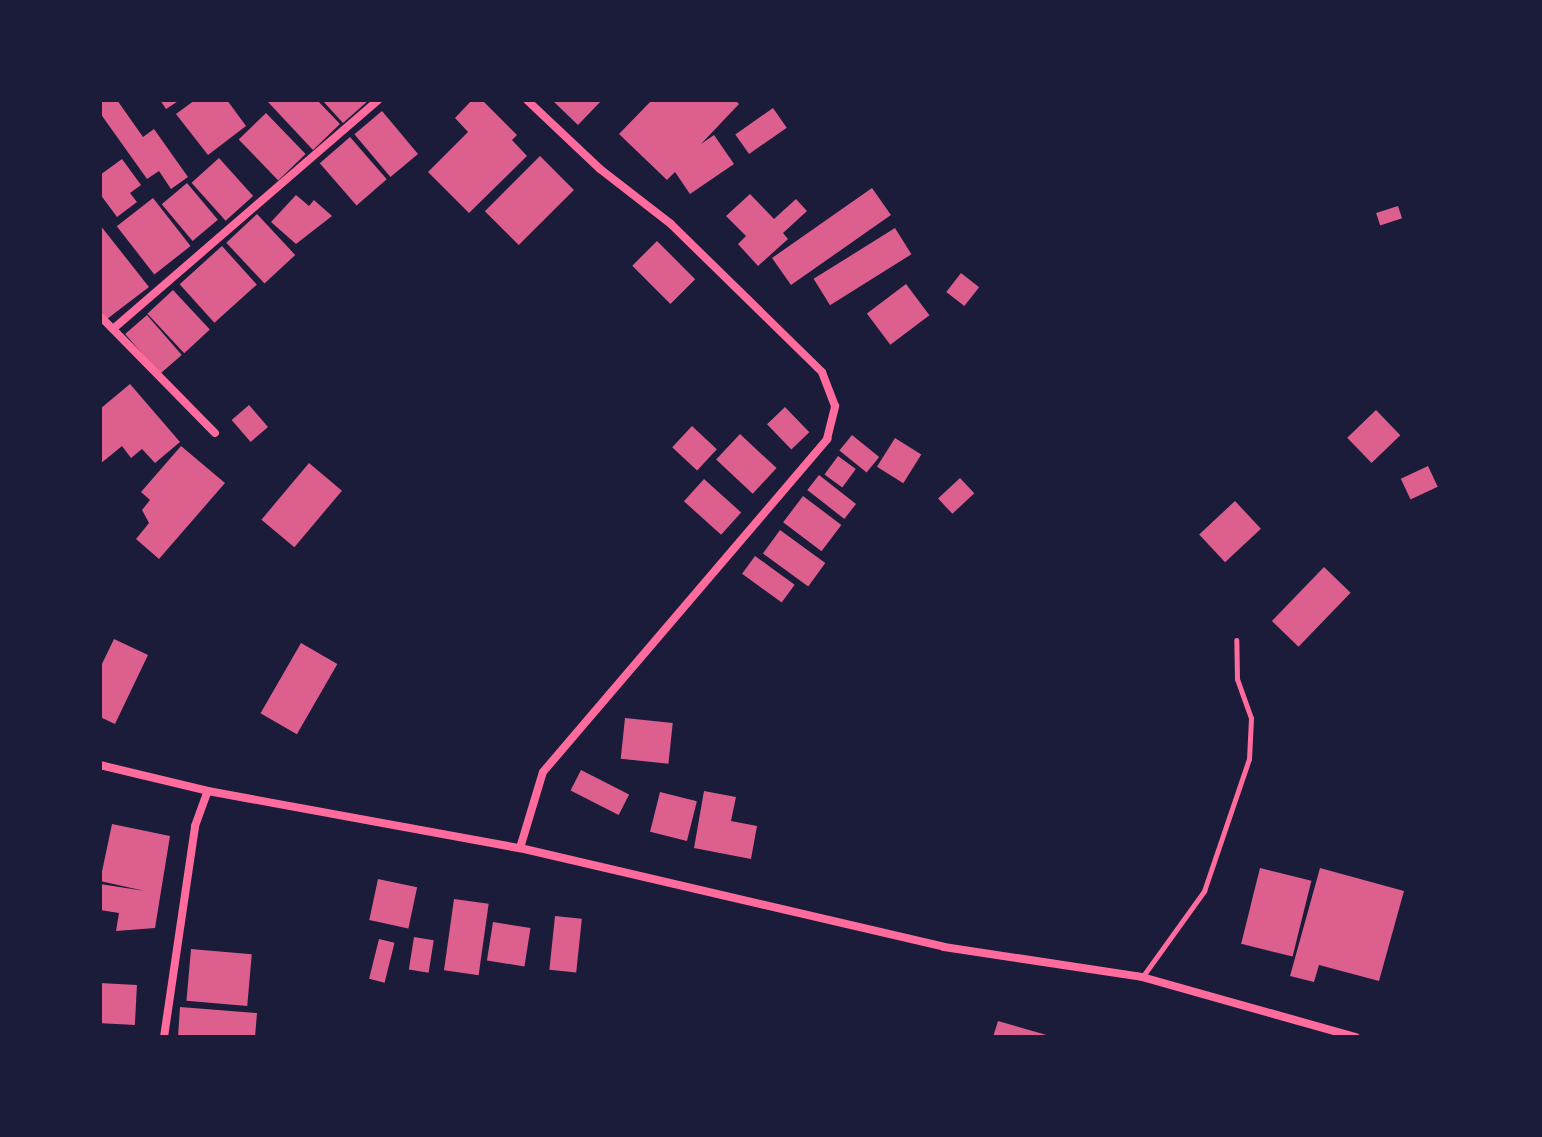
<!DOCTYPE html>
<style>
body{margin:0}
#map{position:relative;width:1542px;height:1137px;overflow:hidden;background:#1b1b3a;font-family:"Exo 2",sans-serif}
div>[style]{position:absolute}
.building>*{inset:0;background:#dd5f8e;transform-origin:0 0}
.service>*{height:5px;margin:-2.5px;padding:0 2.5px;transform-origin:2.5px;border-radius:2.5px;background:#ff6b9d}
.minor>*{height:8px;margin:-4px;padding:0 4px;transform-origin:4px;border-radius:4px;background:#ff6b9d}
span{translate:-50% -50%;white-space:nowrap;text-align:center;line-height:1.15;-webkit-text-stroke:7px #1b1b3a;paint-order:stroke}
.frame{position:absolute;inset:0;border:102px solid #1b1b3a;pointer-events:none}
</style>
<div id="map">
<div class="building">
<i style="clip-path:polygon(100px 100px,117px 100px,143px 137px,154px 129px,188px 177px,171px 189px,159px 171px,147px 179px,100px 113px)"></i>
<i style="clip-path:polygon(160px 100px,180px 100px,166px 109px)"></i>
<i style="clip-path:polygon(195px 100px,227px 100px,246px 126px,208px 155px,176px 114px)"></i>
<i style="clip-path:polygon(317px 100px,340px 124px,313px 150px,268px 102px)"></i>
<i style="clip-path:polygon(322px 100px,369px 100px,343px 123px)"></i>
<i style="clip-path:polygon(472px 100px,482px 100px,517px 135px,512px 140px,527px 156px,469px 213px,428px 172px,468px 132px,455px 118px)"></i>
<i style="clip-path:polygon(552px 100px,602px 100px,578px 125px)"></i>
<i style="clip-path:polygon(652px 100px,735px 100px,739px 104px,701px 144px,714px 135px,734px 164px,690px 194px,675px 172px,667px 180px,619px 134px)"></i>
<i style="left:773px;top:108px;width:24px;height:46px;rotate:55deg"></i>
<i style="left:382px;top:111px;width:56px;height:36px;rotate:50deg"></i>
<i style="left:266px;top:113px;width:57px;height:38px;rotate:46deg"></i>
<i style="left:350px;top:137px;width:56px;height:40px;rotate:49deg"></i>
<i style="left:540px;top:156px;width:48px;height:78px;rotate:45deg"></i>
<i style="left:219px;top:158px;width:51px;height:37px;rotate:48deg"></i>
<i style="clip-path:polygon(122px 159px,141px 185px,130px 193px,137px 202px,117px 217px,100px 194px,100px 175px)"></i>
<i style="left:187px;top:183px;width:48px;height:33px;rotate:50deg"></i>
<i style="left:872px;top:188px;width:33px;height:122px;rotate:55deg"></i>
<i style="clip-path:polygon(750px 194px,774px 219px,796px 199px,807px 211px,783px 233px,788px 239px,758px 266px,738px 244px,746px 236px,726px 216px)"></i>
<i style="clip-path:polygon(296px 195px,309px 206px,314px 200px,332px 216px,296px 244px,271px 222px)"></i>
<i style="left:153px;top:198px;width:61px;height:46px;rotate:52deg"></i>
<i style="left:1398px;top:206px;width:13px;height:23px;rotate:72deg"></i>
<i style="left:257px;top:214px;width:56px;height:42px;rotate:47deg"></i>
<i style="clip-path:polygon(100px 225px,149px 287px,107px 319px,100px 310px)"></i>
<i style="left:895px;top:228px;width:31px;height:96px;rotate:58deg"></i>
<i style="left:657px;top:241px;width:54px;height:35px;rotate:45deg"></i>
<i style="left:222px;top:246px;width:52px;height:57px;rotate:48deg"></i>
<i style="left:961px;top:273px;width:23px;height:24px;rotate:38deg"></i>
<i style="left:906px;top:284px;width:39px;height:49px;rotate:53deg"></i>
<i style="left:173px;top:290px;width:54px;height:35px;rotate:47deg"></i>
<i style="left:147px;top:315px;width:53px;height:29px;rotate:49deg"></i>
<i style="clip-path:polygon(130px 384px,180px 442px,155px 463px,142px 449px,131px 458px,122px 446px,100px 464px,100px 409px)"></i>
<i style="left:249px;top:405px;width:29px;height:23px;rotate:49deg"></i>
<i style="left:785px;top:407px;width:35px;height:25px;rotate:46deg"></i>
<i style="left:1376px;top:410px;width:35px;height:40px;rotate:46deg"></i>
<i style="left:692px;top:426px;width:34px;height:29px;rotate:43deg"></i>
<i style="left:740px;top:434px;width:50px;height:35px;rotate:43deg"></i>
<i style="left:852px;top:435px;width:35px;height:20px;rotate:39deg"></i>
<i style="left:895px;top:438px;width:31px;height:34px;rotate:32deg"></i>
<i style="clip-path:polygon(181px 446px,225px 483px,159px 559px,136px 539px,149px 523px,142px 510px,150px 500px,141px 492px)"></i>
<i style="left:838px;top:456px;width:22px;height:23px;rotate:36deg"></i>
<i style="left:309px;top:463px;width:43px;height:74px;rotate:40deg"></i>
<i style="left:1428px;top:466px;width:23px;height:30px;rotate:65deg"></i>
<i style="left:819px;top:475px;width:47px;height:19px;rotate:38deg"></i>
<i style="left:960px;top:478px;width:21px;height:30px;rotate:47deg"></i>
<i style="left:704px;top:479px;width:50px;height:30px;rotate:42deg"></i>
<i style="left:803px;top:496px;width:48px;height:33px;rotate:37deg"></i>
<i style="left:1235px;top:501px;width:38px;height:49px;rotate:47deg"></i>
<i style="left:780px;top:530px;width:56px;height:29px;rotate:36deg"></i>
<i style="left:755px;top:556px;width:49px;height:22px;rotate:36deg"></i>
<i style="left:1324px;top:567px;width:37px;height:75px;rotate:44deg"></i>
<i style="clip-path:polygon(114px 639px,148px 655px,115px 724px,100px 717px,100px 668px)"></i>
<i style="left:301px;top:643px;width:42px;height:81px;rotate:30deg"></i>
<i style="left:625px;top:718px;width:48px;height:41px;rotate:6deg"></i>
<i style="left:581px;top:770px;width:54px;height:23px;rotate:27deg"></i>
<i style="clip-path:polygon(704px 791px,736px 797px,731px 821px,757px 826px,751px 859px,694px 848px)"></i>
<i style="left:660px;top:792px;width:38px;height:41px;rotate:14deg"></i>
<i style="clip-path:polygon(112px 824px,170px 836px,155px 928px,116px 931px,119px 913px,100px 910px,100px 884px,145px 891px,100px 881px)"></i>
<i style="left:1260px;top:868px;width:53px;height:78px;rotate:14deg"></i>
<i style="clip-path:polygon(1320px 868px,1404px 891px,1379px 981px,1319px 965px,1314px 982px,1290px 976px)"></i>
<i style="left:378px;top:879px;width:40px;height:42px;rotate:12deg"></i>
<i style="left:454px;top:899px;width:35px;height:72px;rotate:8deg"></i>
<i style="left:555px;top:916px;width:27px;height:54px;rotate:6deg"></i>
<i style="left:493px;top:922px;width:38px;height:39px;rotate:9deg"></i>
<i style="left:414px;top:937px;width:20px;height:33px;rotate:9deg"></i>
<i style="left:379px;top:939px;width:16px;height:41px;rotate:14deg"></i>
<i style="left:191px;top:949px;width:61px;height:52px;rotate:5deg"></i>
<i style="left:100px;top:983px;width:37px;height:40px;rotate:3deg"></i>
<i style="clip-path:polygon(180px 1007px,257px 1013px,255px 1037px,178px 1037px)"></i>
<i style="clip-path:polygon(998px 1021px,1050px 1036px,1050px 1037px,993px 1037px)"></i>
</div>
<div class="service">
<i style="left:1143px;top:976px;width:105px;rotate:-54.3deg"></i>
<i style="left:1204px;top:891px;width:139px;rotate:-71.2deg"></i>
<i style="left:1249px;top:759px;width:41px;rotate:-87.2deg"></i>
<i style="left:1251px;top:718px;width:41px;rotate:-109.7deg"></i>
<i style="left:1237px;top:679px;width:39px;rotate:-91deg"></i>
</div>
<div class="minor">
<i style="left:100px;top:316px;width:164px;rotate:45.5deg"></i>
<i style="left:113px;top:329px;width:350px;rotate:-40.8deg"></i>
<i style="left:100px;top:765px;width:111px;rotate:13.5deg"></i>
<i style="left:208px;top:791px;width:317px;rotate:10.4deg"></i>
<i style="left:520px;top:848px;width:435px;rotate:13.1deg"></i>
<i style="left:944px;top:947px;width:200px;rotate:8.6deg"></i>
<i style="left:1142px;top:977px;width:222px;rotate:15.7deg"></i>
<i style="left:520px;top:848px;width:79px;rotate:-73.2deg"></i>
<i style="left:543px;top:772px;width:438px;rotate:-49.5deg"></i>
<i style="left:827px;top:439px;width:34px;rotate:-76deg"></i>
<i style="left:835px;top:406px;width:36px;rotate:-111deg"></i>
<i style="left:822px;top:372px;width:211px;rotate:-135.6deg"></i>
<i style="left:671px;top:224px;width:90px;rotate:-142.2deg"></i>
<i style="left:600px;top:169px;width:100px;rotate:-136.6deg"></i>
<i style="left:164px;top:1037px;width:213px;rotate:-81.6deg"></i>
<i style="left:195px;top:826px;width:37px;rotate:-70deg"></i>
</div>
<div class="frame"></div>
</div>
